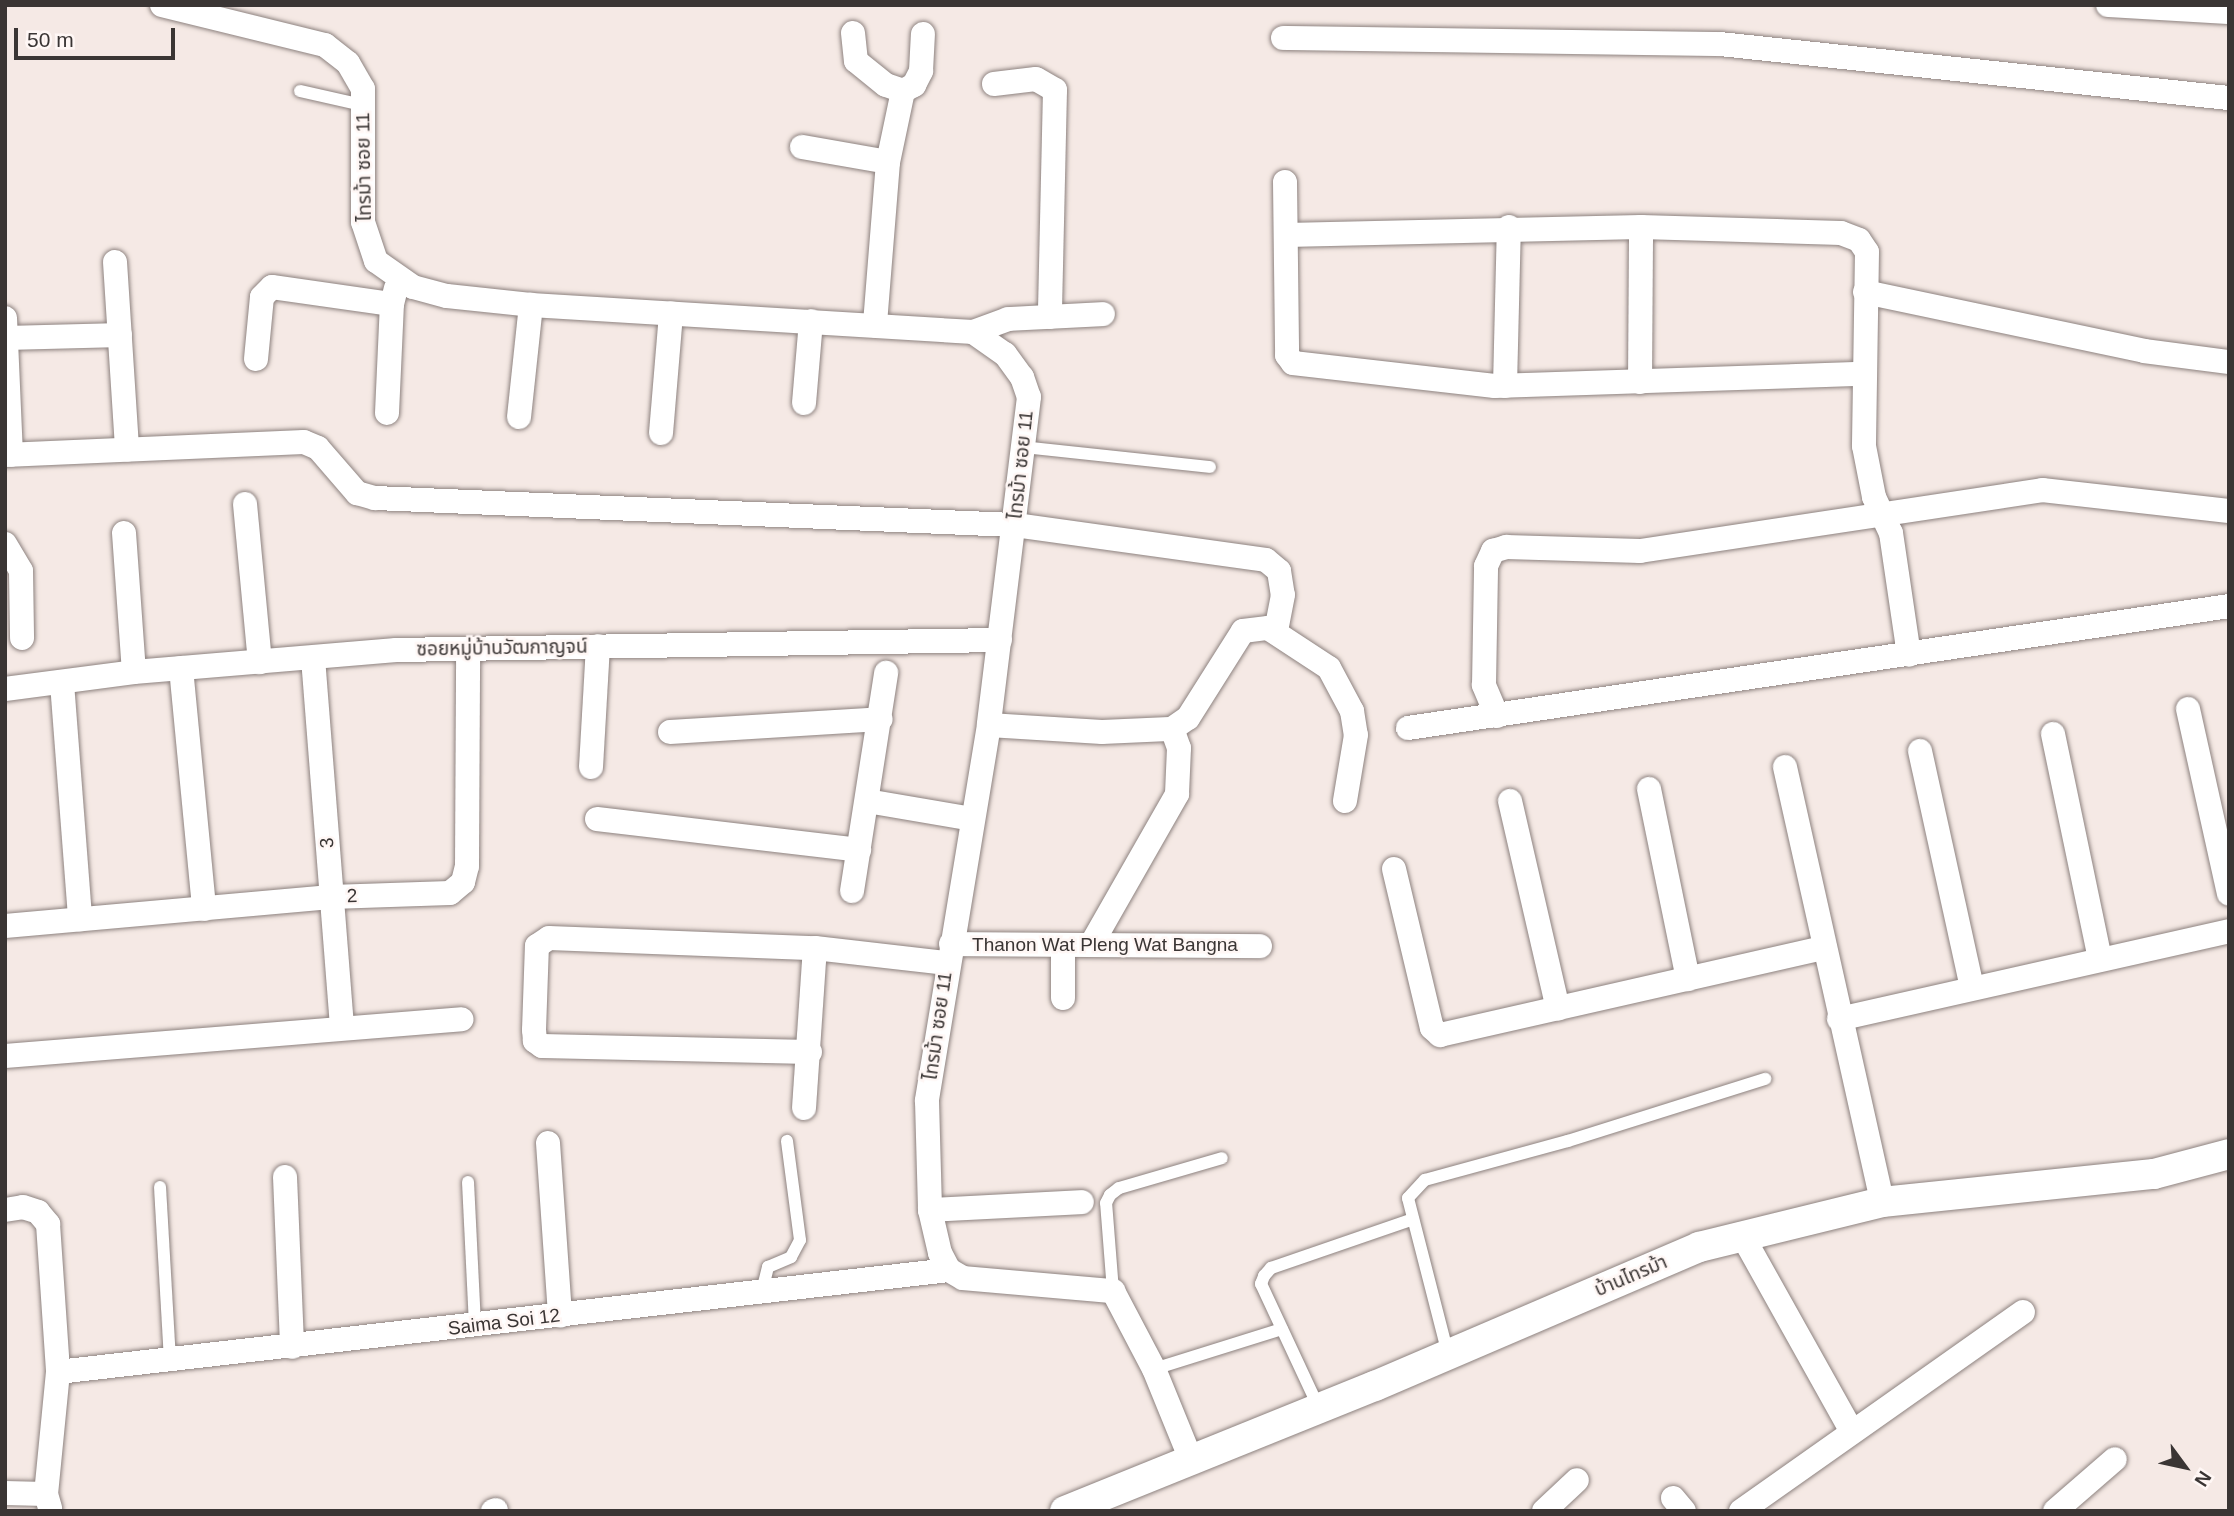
<!DOCTYPE html>
<meta charset="utf-8">
<style>
body{margin:0}
#map{position:relative;width:2234px;height:1516px;overflow:hidden;background:#f5e9e5;font-family:Helvetica,"Noto Sans Thai",sans-serif}
div>[style]{position:absolute}
.roads{filter:drop-shadow(0 0 2px #8d827f) drop-shadow(0 0 2px #8d827f)}
.service>*{height:12px;margin:-6px;padding:0 6px;transform-origin:6px;border-radius:6px;background:#fff}
.minor>*{height:24px;margin:-12px;padding:0 12px;transform-origin:12px;border-radius:12px;background:#fff}
.tertiary>*{height:30px;margin:-15px;padding:0 15px;transform-origin:15px;border-radius:15px;background:#fff}
span{translate:-50% -50%;white-space:nowrap;text-align:center;line-height:1.15;-webkit-text-stroke:5px #fff7f5;paint-order:stroke}
.street-label{font-size:19px;color:#3a3534}
.frame{position:absolute;inset:0;border:7px solid #3a3534;pointer-events:none}
.north{position:absolute;left:2150px;top:1432px;width:70px;height:70px;-webkit-text-stroke:5px #fff7f5;paint-order:stroke;rotate:123deg;font-size:19px;font-weight:700;line-height:28px;text-align:center;color:#3a3534}
.north::after{content:'';display:block;margin:auto;width:24px;height:32px;background:#3a3534;clip-path:polygon(50% 0,100% 100%,50% 72%,0 100%)}
.scale{position:absolute;left:14px;top:28px;width:161px;height:32px;box-sizing:border-box;border:4px solid #3a3534;border-top:0;padding-left:9px;font-size:21px;line-height:24px;white-space:nowrap;color:#3a3534;-webkit-text-stroke:5px #fff7f5;paint-order:stroke}
</style>
<div id="map">
<div class="roads">
<div class="service">
<i style="left:300px;top:91px;width:64px;rotate:12.7deg"></i>
<i style="left:1023px;top:447px;width:188px;rotate:6.1deg"></i>
<i style="left:468px;top:1182px;width:143px;rotate:87.2deg"></i>
<i style="left:160px;top:1187px;width:175px;rotate:86.7deg"></i>
<i style="left:762px;top:1291px;width:25px;rotate:-76deg"></i>
<i style="left:768px;top:1267px;width:25px;rotate:-23deg"></i>
<i style="left:791px;top:1257px;width:19px;rotate:-62deg"></i>
<i style="left:800px;top:1240px;width:100px;rotate:-97.5deg"></i>
<i style="left:1113px;top:1291px;width:88px;rotate:-94.5deg"></i>
<i style="left:1106px;top:1203px;width:9px;rotate:-63deg"></i>
<i style="left:1110px;top:1195px;width:11px;rotate:-38deg"></i>
<i style="left:1119px;top:1188px;width:107px;rotate:-16.2deg"></i>
<i style="left:1448px;top:1354px;width:161px;rotate:-104.4deg"></i>
<i style="left:1408px;top:1198px;width:25px;rotate:-47deg"></i>
<i style="left:1425px;top:1180px;width:148px;rotate:-15.3deg"></i>
<i style="left:1568px;top:1141px;width:207px;rotate:-17.5deg"></i>
<i style="left:1154px;top:1369px;width:134px;rotate:-17.4deg"></i>
<i style="left:1318px;top:1406px;width:135px;rotate:-115deg"></i>
<i style="left:1261px;top:1284px;width:9px;rotate:-69deg"></i>
<i style="left:1264px;top:1276px;width:11px;rotate:-49deg"></i>
<i style="left:1271px;top:1268px;width:150px;rotate:-19deg"></i>
</div>
<div class="minor">
<i style="left:162px;top:5px;width:168px;rotate:13.8deg"></i>
<i style="left:325px;top:45px;width:29px;rotate:38deg"></i>
<i style="left:348px;top:63px;width:30px;rotate:60deg"></i>
<i style="left:363px;top:89px;width:133px;rotate:90deg"></i>
<i style="left:363px;top:222px;width:41px;rotate:71.6deg"></i>
<i style="left:376px;top:261px;width:45px;rotate:35.1deg"></i>
<i style="left:413px;top:287px;width:35px;rotate:15deg"></i>
<i style="left:447px;top:296px;width:84px;rotate:6.1deg"></i>
<i style="left:531px;top:305px;width:443px;rotate:3.5deg"></i>
<i style="left:973px;top:332px;width:39px;rotate:35deg"></i>
<i style="left:1005px;top:354px;width:29px;rotate:54deg"></i>
<i style="left:1022px;top:377px;width:21px;rotate:71deg"></i>
<i style="left:1029px;top:397px;width:330px;rotate:97deg"></i>
<i style="left:989px;top:725px;width:381px;rotate:99.4deg"></i>
<i style="left:927px;top:1101px;width:109px;rotate:88.4deg"></i>
<i style="left:930px;top:1210px;width:44px;rotate:76.9deg"></i>
<i style="left:940px;top:1253px;width:19px;rotate:62deg"></i>
<i style="left:949px;top:1270px;width:16px;rotate:30deg"></i>
<i style="left:963px;top:1278px;width:151px;rotate:5deg"></i>
<i style="left:1113px;top:1291px;width:88px;rotate:62.3deg"></i>
<i style="left:1154px;top:1369px;width:95px;rotate:67.8deg"></i>
<i style="left:2108px;top:5px;width:121px;rotate:3.3deg"></i>
<i style="left:853px;top:33px;width:28px;rotate:84deg"></i>
<i style="left:856px;top:61px;width:38px;rotate:39deg"></i>
<i style="left:886px;top:85px;width:18px;rotate:19deg"></i>
<i style="left:903px;top:91px;width:73px;rotate:101.9deg"></i>
<i style="left:888px;top:162px;width:164px;rotate:94.6deg"></i>
<i style="left:1283px;top:38px;width:437px;rotate:0.8deg"></i>
<i style="left:1720px;top:44px;width:512px;rotate:6.06deg"></i>
<i style="left:994px;top:84px;width:42px;rotate:-6.8deg"></i>
<i style="left:1036px;top:79px;width:22px;rotate:30deg"></i>
<i style="left:1055px;top:90px;width:227px;rotate:91.3deg"></i>
<i style="left:903px;top:91px;width:13px;rotate:-29deg"></i>
<i style="left:914px;top:85px;width:16px;rotate:-63deg"></i>
<i style="left:921px;top:71px;width:37px;rotate:-87deg"></i>
<i style="left:802px;top:147px;width:87px;rotate:9.9deg"></i>
<i style="left:1285px;top:182px;width:173px;rotate:89.3deg"></i>
<i style="left:1287px;top:355px;width:10px;rotate:53deg"></i>
<i style="left:1293px;top:363px;width:203px;rotate:6.5deg"></i>
<i style="left:1495px;top:386px;width:367px;rotate:-1.9deg"></i>
<i style="left:1286px;top:235px;width:355px;rotate:-1.3deg"></i>
<i style="left:1641px;top:227px;width:200px;rotate:1.7deg"></i>
<i style="left:1841px;top:233px;width:19px;rotate:21deg"></i>
<i style="left:1859px;top:240px;width:14px;rotate:56deg"></i>
<i style="left:1867px;top:252px;width:194px;rotate:90.9deg"></i>
<i style="left:1864px;top:446px;width:52px;rotate:78.9deg"></i>
<i style="left:1874px;top:497px;width:40px;rotate:65deg"></i>
<i style="left:1891px;top:533px;width:123px;rotate:81.6deg"></i>
<i style="left:115px;top:262px;width:188px;rotate:86.3deg"></i>
<i style="left:1865px;top:292px;width:285px;rotate:11.9deg"></i>
<i style="left:2144px;top:351px;width:86px;rotate:7.4deg"></i>
<i style="left:5px;top:318px;width:137px;rotate:87.5deg"></i>
<i style="left:973px;top:332px;width:37px;rotate:-20deg"></i>
<i style="left:1008px;top:319px;width:95px;rotate:-3deg"></i>
<i style="left:8px;top:338px;width:112px;rotate:-1.5deg"></i>
<i style="left:256px;top:359px;width:62px;rotate:-84.5deg"></i>
<i style="left:262px;top:297px;width:14px;rotate:-45deg"></i>
<i style="left:272px;top:287px;width:121px;rotate:8.1deg"></i>
<i style="left:1640px;top:382px;width:155px;rotate:-89.6deg"></i>
<i style="left:1505px;top:386px;width:159px;rotate:-88.6deg"></i>
<i style="left:804px;top:403px;width:82px;rotate:-85.1deg"></i>
<i style="left:387px;top:413px;width:109px;rotate:-87.4deg"></i>
<i style="left:392px;top:304px;width:16px;rotate:-76deg"></i>
<i style="left:519px;top:417px;width:113px;rotate:-83.9deg"></i>
<i style="left:661px;top:433px;width:120px;rotate:-85.2deg"></i>
<i style="left:5px;top:455px;width:299px;rotate:-2.5deg"></i>
<i style="left:304px;top:442px;width:15px;rotate:23deg"></i>
<i style="left:318px;top:448px;width:60px;rotate:49.1deg"></i>
<i style="left:357px;top:493px;width:19px;rotate:16deg"></i>
<i style="left:375px;top:498px;width:641px;rotate:2.42deg"></i>
<i style="left:1015px;top:525px;width:253px;rotate:7.9deg"></i>
<i style="left:1266px;top:560px;width:17px;rotate:40deg"></i>
<i style="left:1279px;top:571px;width:24px;rotate:81deg"></i>
<i style="left:1283px;top:595px;width:38px;rotate:101deg"></i>
<i style="left:245px;top:504px;width:159px;rotate:84.6deg"></i>
<i style="left:124px;top:533px;width:139px;rotate:85.9deg"></i>
<i style="left:5px;top:544px;width:31px;rotate:59deg"></i>
<i style="left:21px;top:571px;width:67px;rotate:89.1deg"></i>
<i style="left:313px;top:658px;width:371px;rotate:85.5deg"></i>
<i style="left:181px;top:668px;width:242px;rotate:84.5deg"></i>
<i style="left:62px;top:683px;width:237px;rotate:85.6deg"></i>
<i style="left:5px;top:689px;width:130px;rotate:-7.5deg"></i>
<i style="left:134px;top:672px;width:263px;rotate:-4.8deg"></i>
<i style="left:396px;top:650px;width:604px;rotate:-0.95deg"></i>
<i style="left:2188px;top:709px;width:189px;rotate:77.5deg"></i>
<i style="left:1497px;top:716px;width:34px;rotate:-113deg"></i>
<i style="left:1484px;top:685px;width:119px;rotate:-89deg"></i>
<i style="left:1486px;top:566px;width:17px;rotate:-65deg"></i>
<i style="left:1493px;top:551px;width:14px;rotate:-17deg"></i>
<i style="left:1506px;top:547px;width:134px;rotate:1.7deg"></i>
<i style="left:1640px;top:551px;width:407px;rotate:-8.6deg"></i>
<i style="left:2042px;top:490px;width:188px;rotate:6.4deg"></i>
<i style="left:989px;top:725px;width:113px;rotate:3.5deg"></i>
<i style="left:1102px;top:732px;width:70px;rotate:-2.5deg"></i>
<i style="left:1172px;top:729px;width:19px;rotate:-35deg"></i>
<i style="left:1188px;top:718px;width:103px;rotate:-57.7deg"></i>
<i style="left:1243px;top:631px;width:25px;rotate:-7deg"></i>
<i style="left:1268px;top:628px;width:73px;rotate:33.3deg"></i>
<i style="left:1329px;top:668px;width:49px;rotate:61.9deg"></i>
<i style="left:1352px;top:711px;width:24px;rotate:81deg"></i>
<i style="left:1356px;top:735px;width:67px;rotate:99.5deg"></i>
<i style="left:1408px;top:728px;width:830px;rotate:-8.45deg"></i>
<i style="left:670px;top:732px;width:211px;rotate:-3.5deg"></i>
<i style="left:2053px;top:734px;width:230px;rotate:78.2deg"></i>
<i style="left:1920px;top:751px;width:242px;rotate:77.6deg"></i>
<i style="left:591px;top:767px;width:121px;rotate:-86.7deg"></i>
<i style="left:1785px;top:767px;width:446px;rotate:77.4deg"></i>
<i style="left:1649px;top:789px;width:194px;rotate:78.4deg"></i>
<i style="left:867px;top:801px;width:107px;rotate:9.7deg"></i>
<i style="left:1510px;top:801px;width:213px;rotate:77deg"></i>
<i style="left:597px;top:819px;width:264px;rotate:6.7deg"></i>
<i style="left:1394px;top:869px;width:163px;rotate:76.6deg"></i>
<i style="left:1432px;top:1028px;width:11px;rotate:41deg"></i>
<i style="left:1440px;top:1035px;width:393px;rotate:-12.8deg"></i>
<i style="left:852px;top:891px;width:221px;rotate:-81.1deg"></i>
<i style="left:5px;top:926px;width:327px;rotate:-5.1deg"></i>
<i style="left:331px;top:897px;width:119px;rotate:-1.9deg"></i>
<i style="left:450px;top:893px;width:17px;rotate:-40deg"></i>
<i style="left:463px;top:882px;width:16px;rotate:-76deg"></i>
<i style="left:467px;top:866px;width:217px;rotate:-89.7deg"></i>
<i style="left:951px;top:944px;width:309px;rotate:0.4deg"></i>
<i style="left:1091px;top:945px;width:174px;rotate:-60.3deg"></i>
<i style="left:1177px;top:794px;width:46px;rotate:-87.5deg"></i>
<i style="left:1179px;top:748px;width:20px;rotate:-110deg"></i>
<i style="left:1063px;top:998px;width:53px;rotate:-90deg"></i>
<i style="left:1839px;top:1019px;width:400px;rotate:-12.7deg"></i>
<i style="left:810px;top:1052px;width:268px;rotate:-178.7deg"></i>
<i style="left:542px;top:1046px;width:9px;rotate:-144deg"></i>
<i style="left:535px;top:1041px;width:11px;rotate:-95deg"></i>
<i style="left:534px;top:1030px;width:84px;rotate:-88deg"></i>
<i style="left:537px;top:946px;width:14px;rotate:-34deg"></i>
<i style="left:549px;top:938px;width:266px;rotate:2.2deg"></i>
<i style="left:815px;top:948px;width:133px;rotate:6.5deg"></i>
<i style="left:5px;top:1056px;width:458px;rotate:-4.6deg"></i>
<i style="left:804px;top:1108px;width:160px;rotate:-86.1deg"></i>
<i style="left:548px;top:1143px;width:173px;rotate:86deg"></i>
<i style="left:285px;top:1177px;width:170px;rotate:87.6deg"></i>
<i style="left:5px;top:1210px;width:18px;rotate:-9deg"></i>
<i style="left:23px;top:1207px;width:16px;rotate:18deg"></i>
<i style="left:38px;top:1212px;width:16px;rotate:50deg"></i>
<i style="left:48px;top:1224px;width:148px;rotate:86.1deg"></i>
<i style="left:58px;top:1372px;width:123px;rotate:95.6deg"></i>
<i style="left:930px;top:1210px;width:152px;rotate:-3deg"></i>
<i style="left:1742px;top:1235px;width:223px;rotate:60.8deg"></i>
<i style="left:58px;top:1372px;width:897px;rotate:-6.53deg"></i>
<i style="left:5px;top:1493px;width:41px;rotate:1.4deg"></i>
<i style="left:46px;top:1494px;width:15px;rotate:74deg"></i>
<i style="left:1673px;top:1498px;width:17px;rotate:50deg"></i>
<i style="left:493px;top:1511px;width:3px;rotate:-18deg"></i>
<i style="left:1544px;top:1511px;width:45px;rotate:-43.2deg"></i>
<i style="left:1741px;top:1511px;width:345px;rotate:-35.2deg"></i>
<i style="left:2055px;top:1511px;width:79px;rotate:-40.9deg"></i>
</div>
<div class="tertiary">
<i style="left:1065px;top:1511px;width:334px;rotate:-22deg"></i>
<i style="left:1375px;top:1386px;width:353px;rotate:-23.2deg"></i>
<i style="left:1699px;top:1247px;width:188px;rotate:-13.8deg"></i>
<i style="left:1882px;top:1202px;width:273px;rotate:-5.9deg"></i>
<i style="left:2154px;top:1174px;width:78px;rotate:-14.9deg"></i>
</div>
</div>
<div class="street-label">
<span style="left:364px;top:167px;rotate:-91deg">ไทรม้า ซอย 11</span>
<span style="left:1021px;top:465px;rotate:-84deg">ไทรม้า ซอย 11</span>
<span style="left:502px;top:648px;rotate:-1deg">ซอยหมู่บ้านวัฒกาญจน์</span>
<span style="left:327px;top:843px;rotate:-94deg">3</span>
<span style="left:352px;top:896px;rotate:-2deg">2</span>
<span style="left:1105px;top:945px">Thanon Wat Pleng Wat Bangna</span>
<span style="left:938px;top:1026px;rotate:-82deg">ไทรม้า ซอย 11</span>
<span style="left:1631px;top:1276px;rotate:-23deg">บ้านไทรม้า</span>
<span style="left:504px;top:1322px;rotate:-7deg">Saima Soi 12</span>
</div>
<div class="frame"></div>
<div class="north">N</div>
<div class="scale">50 m</div>
</div>
